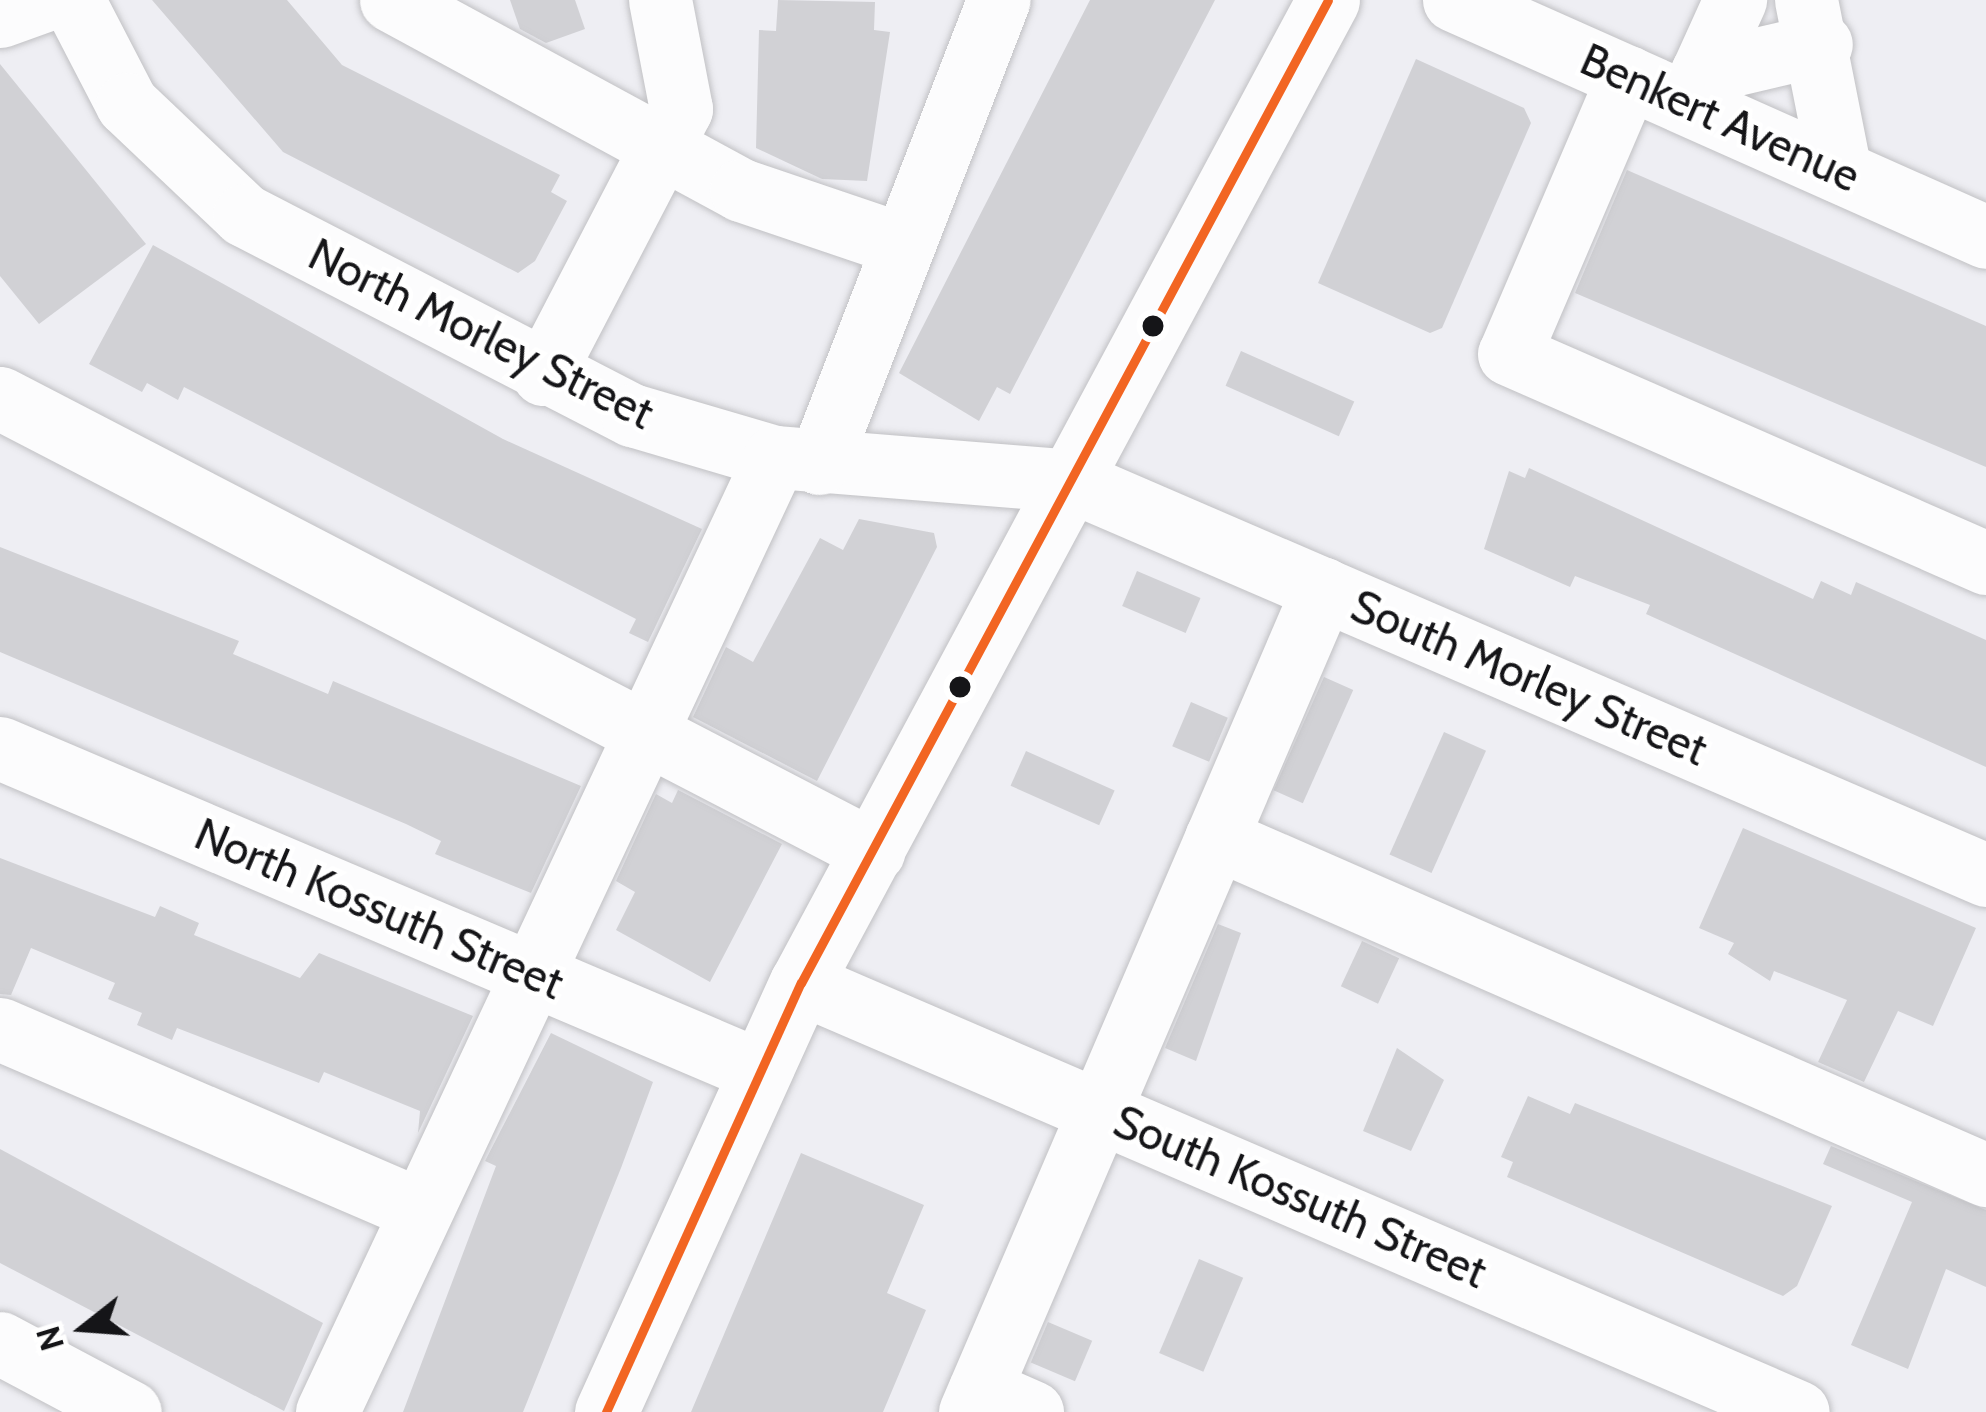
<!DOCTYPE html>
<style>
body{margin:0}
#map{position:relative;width:1986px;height:1412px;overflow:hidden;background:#eeeef3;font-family:Cabin,sans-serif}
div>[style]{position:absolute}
.building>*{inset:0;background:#d1d1d5;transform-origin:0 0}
.roads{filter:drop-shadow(0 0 3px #c1c1c4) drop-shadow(0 0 3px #c1c1c4)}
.minor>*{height:63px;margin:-31.5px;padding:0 31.5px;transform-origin:31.5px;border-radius:31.5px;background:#fcfcfd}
.bus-1>*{height:9px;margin:-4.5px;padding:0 4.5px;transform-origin:4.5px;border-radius:4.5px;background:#f26522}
.dots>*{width:33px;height:33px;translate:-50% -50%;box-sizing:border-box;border:6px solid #fff;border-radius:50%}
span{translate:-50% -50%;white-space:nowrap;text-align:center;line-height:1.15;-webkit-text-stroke:9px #fff;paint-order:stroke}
.street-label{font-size:45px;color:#151518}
.north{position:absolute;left:24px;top:1268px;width:120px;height:120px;-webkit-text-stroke:9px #fff;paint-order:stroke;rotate:253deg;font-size:33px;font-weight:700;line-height:48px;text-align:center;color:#151518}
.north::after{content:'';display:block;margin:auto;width:42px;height:54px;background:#151518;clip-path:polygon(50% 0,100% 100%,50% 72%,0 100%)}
</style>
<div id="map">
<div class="building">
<i style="clip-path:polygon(152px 0,287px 0,342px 65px,560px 175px,551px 192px,567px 201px,535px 261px,518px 273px,283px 152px)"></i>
<i style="clip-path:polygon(510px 0,575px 0,585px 29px,546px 43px,520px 29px)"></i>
<i style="clip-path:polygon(778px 0,875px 2px,874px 30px,890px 32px,867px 181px,822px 179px,756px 148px,759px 30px,776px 31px)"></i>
<i style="clip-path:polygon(1090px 0,1215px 0,1010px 394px,997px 387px,979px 421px,899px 373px)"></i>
<i style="clip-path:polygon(1416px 59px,1524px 108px,1531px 123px,1442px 328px,1430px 333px,1318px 283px)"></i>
<i style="clip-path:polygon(0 64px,146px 244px,39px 324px,0 276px)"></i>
<i style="clip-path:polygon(1627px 170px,1986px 326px,1986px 467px,1575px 293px)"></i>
<i style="clip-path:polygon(153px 245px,503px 439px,702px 529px,648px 642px,629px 633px,636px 619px,184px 387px,178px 400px,147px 383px,142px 392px,89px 364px)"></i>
<i style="left:1241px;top:351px;width:124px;height:38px;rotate:24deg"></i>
<i style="clip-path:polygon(1529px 468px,1813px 599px,1821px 581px,1851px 595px,1856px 582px,1986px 640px,1986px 767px,1646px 614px,1650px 605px,1575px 576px,1570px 587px,1484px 549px,1509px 471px,1525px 478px)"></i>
<i style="clip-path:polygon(859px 519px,934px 533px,937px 547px,817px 781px,693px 717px,726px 647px,753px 662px,820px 538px,843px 550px)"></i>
<i style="clip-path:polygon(0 547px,239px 641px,233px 654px,328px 694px,333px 681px,581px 786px,531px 893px,435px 854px,441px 841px,406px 824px,0 652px)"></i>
<i style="left:1137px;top:571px;width:69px;height:38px;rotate:23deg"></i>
<i style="left:1324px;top:677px;width:32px;height:124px;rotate:24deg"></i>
<i style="left:1191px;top:702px;width:40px;height:48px;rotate:23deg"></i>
<i style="left:1444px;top:732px;width:46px;height:134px;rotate:24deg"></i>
<i style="left:1026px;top:751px;width:97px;height:38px;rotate:24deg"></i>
<i style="clip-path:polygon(678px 790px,782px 844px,710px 982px,616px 930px,635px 892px,616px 881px,656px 794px,672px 803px)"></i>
<i style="clip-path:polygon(1743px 828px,1976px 928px,1933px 1026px,1898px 1011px,1864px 1082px,1818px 1062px,1847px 1000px,1774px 971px,1770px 981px,1728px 954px,1734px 943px,1699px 928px)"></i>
<i style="clip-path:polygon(0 858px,155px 917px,160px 906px,199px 923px,194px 935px,300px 978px,319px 953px,473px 1016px,418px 1133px,420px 1111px,324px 1072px,319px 1083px,177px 1028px,172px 1040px,137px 1025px,142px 1013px,108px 999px,115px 983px,31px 948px,11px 995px,0 994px)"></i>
<i style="clip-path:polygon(1218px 924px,1241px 933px,1196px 1061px,1165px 1048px)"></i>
<i style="left:1362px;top:941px;width:41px;height:50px;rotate:25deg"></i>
<i style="clip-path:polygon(551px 1033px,653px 1082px,621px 1168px,523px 1412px,403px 1412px,496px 1166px,485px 1161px)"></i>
<i style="clip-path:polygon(1397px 1048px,1444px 1080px,1411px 1151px,1363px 1131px)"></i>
<i style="clip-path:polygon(1528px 1096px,1570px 1114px,1575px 1103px,1832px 1206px,1797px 1286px,1783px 1296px,1507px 1177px,1513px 1162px,1501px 1157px)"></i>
<i style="clip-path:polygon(1831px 1146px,1986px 1210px,1986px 1287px,1946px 1269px,1908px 1369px,1851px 1345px,1912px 1202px,1823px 1164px)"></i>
<i style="clip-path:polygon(0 1149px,323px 1323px,284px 1411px,0 1263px)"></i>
<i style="clip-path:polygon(801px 1153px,924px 1205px,887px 1293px,926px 1310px,883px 1412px,691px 1412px)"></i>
<i style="left:1199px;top:1259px;width:48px;height:102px;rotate:23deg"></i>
<i style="left:1048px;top:1322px;width:48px;height:44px;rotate:23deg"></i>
</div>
<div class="roads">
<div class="minor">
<i style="left:73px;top:0;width:117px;rotate:62.6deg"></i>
<i style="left:127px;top:104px;width:161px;rotate:43.5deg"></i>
<i style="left:244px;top:215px;width:437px;rotate:27.3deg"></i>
<i style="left:632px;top:415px;width:149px;rotate:16.4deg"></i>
<i style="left:775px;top:457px;width:298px;rotate:4.6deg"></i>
<i style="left:1072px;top:481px;width:995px;rotate:23.32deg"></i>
<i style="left:391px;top:0;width:398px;rotate:28.5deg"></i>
<i style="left:741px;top:190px;width:166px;rotate:18.7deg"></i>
<i style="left:1454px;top:0;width:582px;rotate:24.01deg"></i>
<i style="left:1806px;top:0;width:175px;rotate:78.8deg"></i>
<i style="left:0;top:16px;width:48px;rotate:-19.6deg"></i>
<i style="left:1702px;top:72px;width:122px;rotate:-13.2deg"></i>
<i style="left:1628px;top:77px;width:301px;rotate:113.2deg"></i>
<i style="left:1509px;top:354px;width:521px;rotate:23.66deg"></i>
<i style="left:1691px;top:97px;width:107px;rotate:-65.6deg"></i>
<i style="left:543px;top:374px;width:299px;rotate:-62.5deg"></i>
<i style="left:681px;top:109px;width:111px;rotate:-100.9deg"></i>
<i style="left:0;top:398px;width:984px;rotate:27.42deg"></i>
<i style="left:819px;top:463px;width:497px;rotate:-68.8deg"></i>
<i style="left:0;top:748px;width:824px;rotate:23.02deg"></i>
<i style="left:1216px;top:838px;width:841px;rotate:23.64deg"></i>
<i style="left:801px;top:983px;width:1085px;rotate:23.28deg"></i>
<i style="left:0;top:1029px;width:458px;rotate:23.3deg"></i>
<i style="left:0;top:1343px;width:147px;rotate:28deg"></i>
<i style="left:980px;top:1389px;width:57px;rotate:23.9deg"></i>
<i style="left:327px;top:1412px;width:1055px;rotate:-64.87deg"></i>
<i style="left:606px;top:1412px;width:471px;rotate:-65.6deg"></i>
<i style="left:801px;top:983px;width:1115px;rotate:-61.8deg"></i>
<i style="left:970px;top:1412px;width:896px;rotate:-66.78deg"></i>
</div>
</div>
<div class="bus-1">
<i style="left:606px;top:1412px;width:471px;rotate:-65.6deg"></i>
<i style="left:801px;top:983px;width:1115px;rotate:-61.8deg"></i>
</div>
<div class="dots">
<i style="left:1153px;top:326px;background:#151518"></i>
<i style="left:960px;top:687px;background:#151518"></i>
</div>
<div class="street-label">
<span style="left:1720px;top:118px;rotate:24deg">Benkert Avenue</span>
<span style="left:481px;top:334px;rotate:26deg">North Morley Street</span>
<span style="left:1529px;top:678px;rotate:23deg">South Morley Street</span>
<span style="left:379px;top:909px;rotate:23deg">North Kossuth Street</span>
<span style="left:1300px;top:1197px;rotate:23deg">South Kossuth Street</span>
</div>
<div class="north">N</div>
</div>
